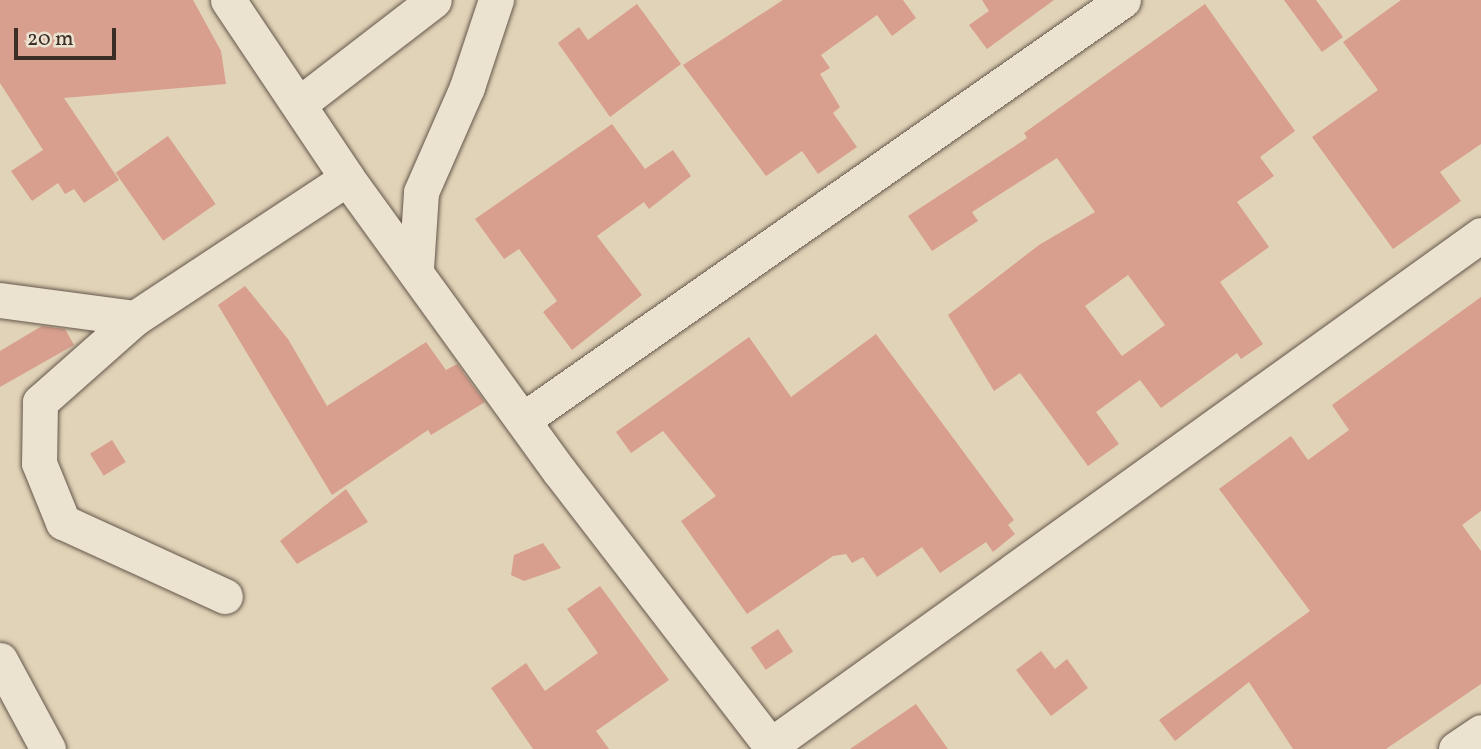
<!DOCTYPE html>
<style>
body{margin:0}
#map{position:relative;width:1481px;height:749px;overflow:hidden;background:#e1d3b7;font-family:Vollkorn,serif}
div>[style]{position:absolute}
.building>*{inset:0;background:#d89f8e;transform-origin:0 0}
.roads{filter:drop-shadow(0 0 2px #64574b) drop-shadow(0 0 2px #64574b)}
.minor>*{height:35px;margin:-17.5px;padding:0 17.5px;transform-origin:17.5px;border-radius:17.5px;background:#ece2d0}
span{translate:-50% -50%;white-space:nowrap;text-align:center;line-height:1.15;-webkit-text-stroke:7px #ece2d0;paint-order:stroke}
.scale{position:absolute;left:14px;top:28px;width:102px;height:32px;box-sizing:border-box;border:4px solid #3a2e27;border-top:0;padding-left:9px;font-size:21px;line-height:24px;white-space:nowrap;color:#3a2e27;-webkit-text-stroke:5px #ece2d0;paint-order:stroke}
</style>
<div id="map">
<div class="building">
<i style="clip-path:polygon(0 0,193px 0,221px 51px,226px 84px,64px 98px,119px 180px,84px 203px,74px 189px,65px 194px,58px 183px,32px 201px,11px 171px,43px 150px,0 83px)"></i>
<i style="clip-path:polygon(783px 0,903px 0,916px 18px,892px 36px,877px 15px,821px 55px,830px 68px,820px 74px,840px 107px,833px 113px,857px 147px,818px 174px,802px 151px,766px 176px,683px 65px)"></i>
<i style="clip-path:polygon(982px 0,1054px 0,987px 49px,969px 25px,989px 11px)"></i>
<i style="clip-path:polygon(1284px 0,1316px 0,1343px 37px,1322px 52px)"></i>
<i style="clip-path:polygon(1401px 0,1481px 0,1481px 144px,1440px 172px,1461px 201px,1393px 249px,1312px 137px,1378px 90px,1343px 42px)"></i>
<i style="clip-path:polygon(637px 4px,681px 64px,610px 117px,558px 43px,579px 27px,588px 40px)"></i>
<i style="clip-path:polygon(evenodd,1205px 4px,1295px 131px,1260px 157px,1274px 176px,1237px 202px,1269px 247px,1220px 282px,1263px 344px,1241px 359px,1237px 353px,1161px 408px,1140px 380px,1096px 412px,1119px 444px,1088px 466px,1020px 373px,994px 391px,948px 315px,1039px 245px,1095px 212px,1057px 158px,972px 212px,978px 221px,932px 251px,908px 216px,1027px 138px,1024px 133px,1205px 4px,1128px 275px,1165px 325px,1122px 356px,1085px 306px,1128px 275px)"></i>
<i style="clip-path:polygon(612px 124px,645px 169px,673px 150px,691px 176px,649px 209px,644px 202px,597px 236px,642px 295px,572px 350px,543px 312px,557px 301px,519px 249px,504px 259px,475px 219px)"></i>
<i style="left:168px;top:136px;width:83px;height:64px;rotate:55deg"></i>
<i style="clip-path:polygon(245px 286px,288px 339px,327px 406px,426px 342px,446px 370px,457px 364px,485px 402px,431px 435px,428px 430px,332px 495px,218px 305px)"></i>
<i style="clip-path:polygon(1481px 297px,1481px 511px,1462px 525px,1481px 551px,1481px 684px,1386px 749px,1293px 749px,1249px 682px,1175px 741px,1159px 720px,1310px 611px,1219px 489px,1291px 436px,1308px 460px,1349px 430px,1332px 405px)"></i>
<i style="clip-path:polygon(42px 326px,65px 329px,74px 345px,0 387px,0 351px)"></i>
<i style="clip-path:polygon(876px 334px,1014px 520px,1008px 525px,1015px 534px,993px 552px,986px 542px,940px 573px,922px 547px,877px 577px,863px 557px,852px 563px,846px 554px,833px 556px,747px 614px,681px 521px,716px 496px,663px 431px,631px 453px,616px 432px,749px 337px,791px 397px)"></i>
<i style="left:112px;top:440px;width:26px;height:26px;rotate:58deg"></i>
<i style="clip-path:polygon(346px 489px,368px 522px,297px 564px,280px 541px)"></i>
<i style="clip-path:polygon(543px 543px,561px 568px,524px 581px,511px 575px,514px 555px)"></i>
<i style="clip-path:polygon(600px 586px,669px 680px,596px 731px,609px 749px,533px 749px,491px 688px,526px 663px,545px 691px,598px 653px,567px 609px)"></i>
<i style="left:778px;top:629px;width:27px;height:33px;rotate:56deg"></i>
<i style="clip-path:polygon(1041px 651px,1055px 669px,1067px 659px,1088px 688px,1051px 716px,1016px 670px)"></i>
<i style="clip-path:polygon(916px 704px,948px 749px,850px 749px)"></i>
</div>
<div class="roads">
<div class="minor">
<i style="left:228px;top:0;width:214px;rotate:56.2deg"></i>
<i style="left:347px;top:178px;width:363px;rotate:54.1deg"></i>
<i style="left:560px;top:472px;width:349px;rotate:52.4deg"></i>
<i style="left:299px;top:104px;width:170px;rotate:-37.6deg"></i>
<i style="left:416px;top:268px;width:76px;rotate:-86.2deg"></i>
<i style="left:421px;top:192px;width:115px;rotate:-66.3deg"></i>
<i style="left:467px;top:87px;width:92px;rotate:-71.6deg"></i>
<i style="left:0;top:300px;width:136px;rotate:7.6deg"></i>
<i style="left:135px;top:318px;width:254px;rotate:-33.4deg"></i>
<i style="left:135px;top:318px;width:127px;rotate:138.5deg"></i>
<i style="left:40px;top:402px;width:61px;rotate:90.9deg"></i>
<i style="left:39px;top:463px;width:64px;rotate:67.9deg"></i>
<i style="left:63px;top:522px;width:178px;rotate:24.6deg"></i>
<i style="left:524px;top:419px;width:731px;rotate:-34.97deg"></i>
<i style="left:0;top:660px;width:101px;rotate:61.7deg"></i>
<i style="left:771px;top:745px;width:874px;rotate:-35.69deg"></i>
<i style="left:1456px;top:749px;width:30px;rotate:-34deg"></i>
</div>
</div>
<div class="scale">20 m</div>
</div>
